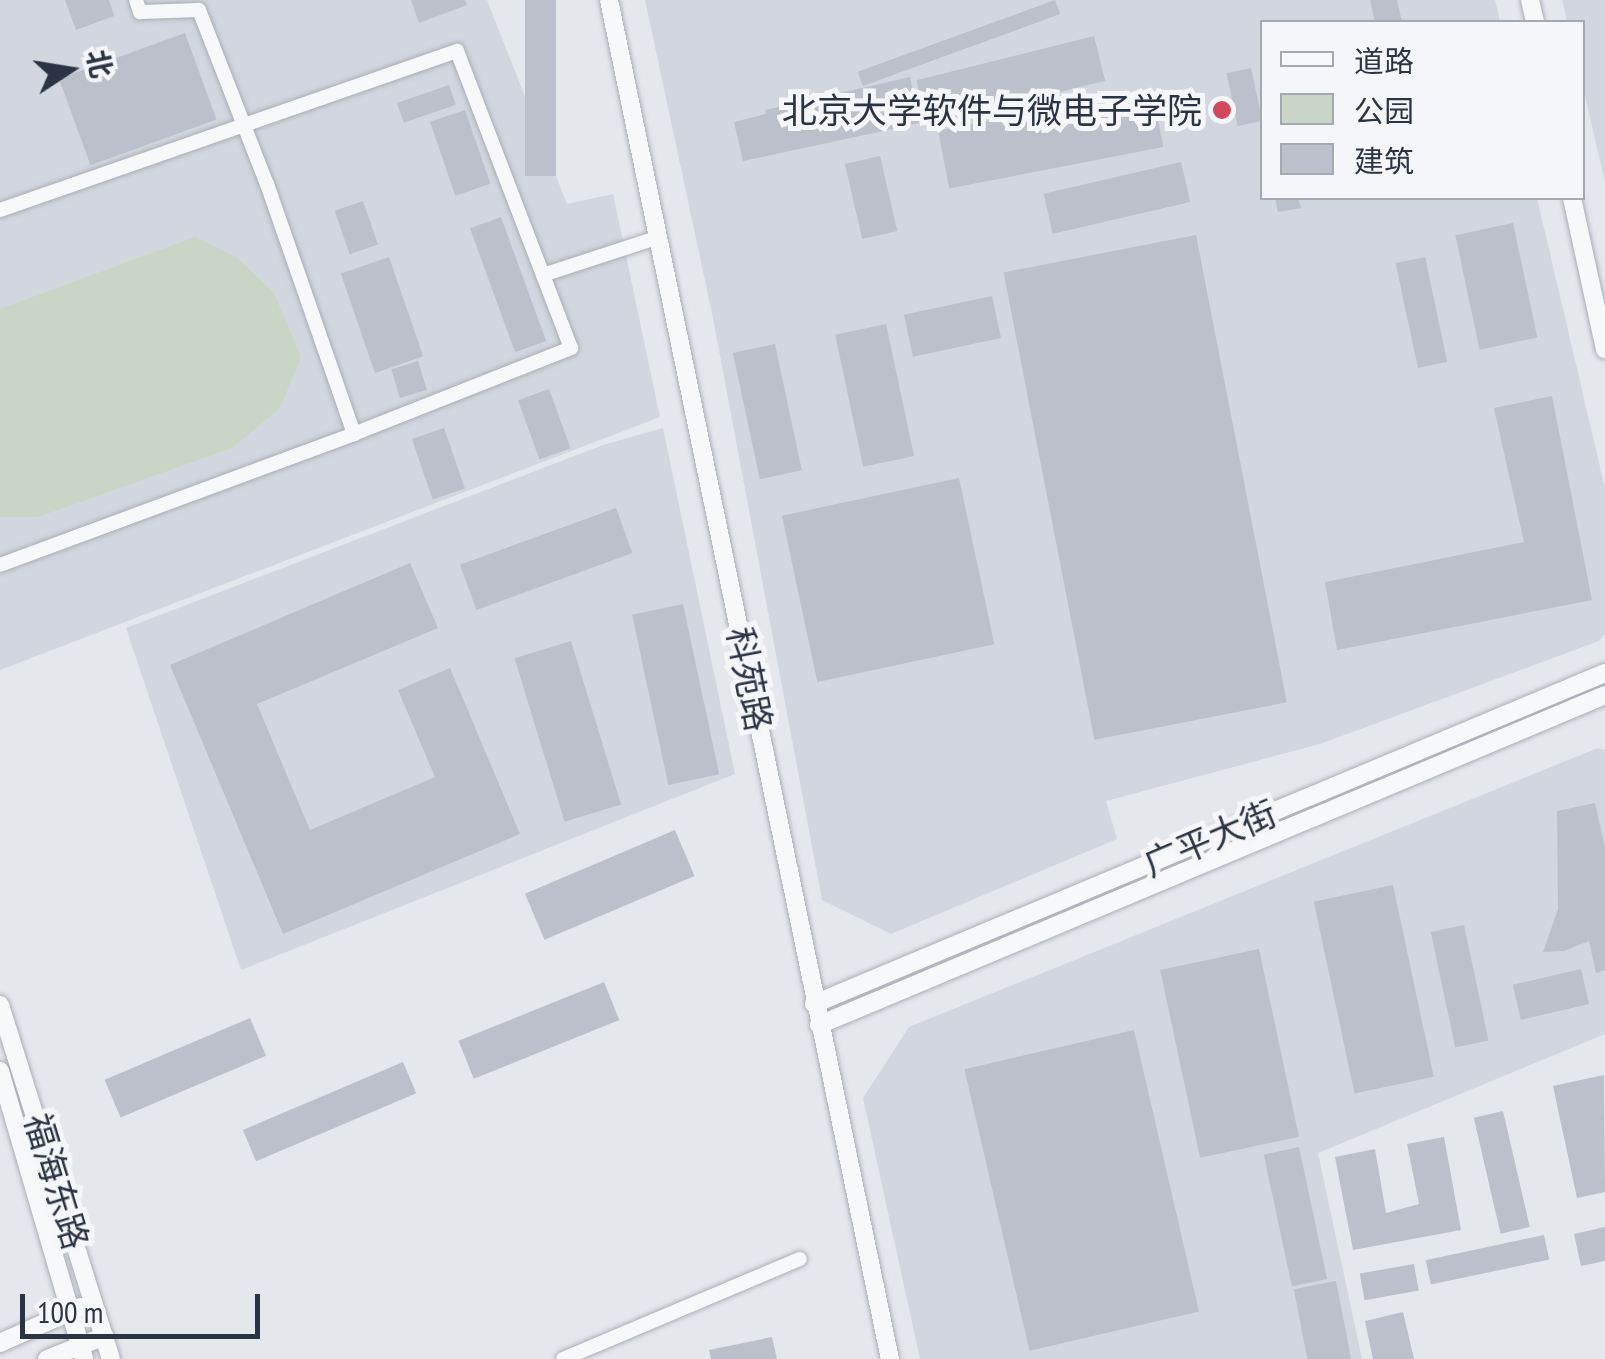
<!DOCTYPE html>
<meta charset="utf-8">
<style>
body{margin:0}
#map{position:relative;width:1605px;height:1359px;overflow:hidden;background:#e4e7ec;font-family:"PT Sans Narrow","Noto Sans SC",sans-serif}
div>[style]{position:absolute}
.built>*{inset:0;background:#d2d6de}
.green>*{inset:0;background:#c9d6c5}
.building>*{inset:0;background:#bbc0ca;transform-origin:0 0}
.roads{filter:drop-shadow(0 0 2px #a9aeb7) drop-shadow(0 0 2px #a9aeb7)}
.minor>*{height:14px;margin:-7px;padding:0 7px;transform-origin:7px;border-radius:7px;background:#f7f8fa}
.tertiary>*{height:18px;margin:-9px;padding:0 9px;transform-origin:9px;border-radius:9px;background:#f7f8fa}
.dots>*{width:28px;height:28px;translate:-50% -50%;box-sizing:border-box;border:5px solid #f4f6f9;border-radius:50%}
span{translate:-50% -50%;white-space:nowrap;text-align:center;line-height:1.15;-webkit-text-stroke:10px #f4f6f9;paint-order:stroke}
.poi-label{font-size:35px;color:#2b3445}
.right{translate:-100% -50%;text-align:right}
.street-label{font-size:35px;color:#2b3445}
.legend{position:absolute;left:1260px;top:20px;width:325px;height:180px;box-sizing:border-box;background:#f4f6f9;border:2px solid #a4a8b1;margin:0;padding:12px 18px;list-style:none;font-size:30px;color:#2b3445}
.legend li{display:flex;align-items:center;gap:20px;height:50px}
.legend b{width:50px;border:2px solid #a4a8b1}
.north{position:absolute;left:20px;top:20px;width:100px;height:100px;-webkit-text-stroke:8px #f4f6f9;paint-order:stroke;rotate:78deg;font-size:28px;font-weight:700;line-height:40px;text-align:center;color:#2b3445}
.north::after{content:'';display:block;margin:auto;width:35px;height:45px;background:#2b3445;clip-path:polygon(50% 0,100% 100%,50% 72%,0 100%)}
.scale{position:absolute;left:20px;top:1294px;width:240px;height:45px;box-sizing:border-box;border:5px solid #2b3445;border-top:0;padding-left:12px;font-size:30px;line-height:35px;white-space:nowrap;color:#2b3445;-webkit-text-stroke:8px #f4f6f9;paint-order:stroke}
</style>
<div id="map">
<div class="built">
<i style="clip-path:polygon(0 0,487px 0,567px 204px,613px 194px,660px 417px,0 670px)"></i>
<i style="clip-path:polygon(645px 0,1495px 0,1500px 22px,1262px 22px,1262px 198px,1537px 198px,1605px 488px,1605px 634px,1599px 641px,1320px 744px,1106px 801px,1117px 839px,891px 934px,822px 900px,713px 318px)"></i>
<i style="clip-path:polygon(1562px 0,1605px 0,1605px 182px,1583px 87px,1582px 22px,1567px 22px)"></i>
<i style="clip-path:polygon(663px 428px,735px 774px,241px 970px,126px 628px,603px 445px)"></i>
<i style="clip-path:polygon(1598px 748px,1605px 750px,1605px 1034px,1318px 1153px,1362px 1359px,920px 1359px,863px 1098px,909px 1027px)"></i>
</div>
<div class="green">
<i style="clip-path:polygon(195px 237px,236px 257px,274px 293px,301px 357px,280px 408px,232px 448px,38px 517px,0 517px,0 309px)"></i>
</div>
<div class="building">
<i style="clip-path:polygon(65px 0,109px 0,114px 16px,76px 30px)"></i>
<i style="clip-path:polygon(411px 0,465px 0,467px 5px,419px 23px)"></i>
<i style="left:525px;top:0;width:31px;height:176px"></i>
<i style="left:1055px;top:0;width:15px;height:210px;rotate:70deg"></i>
<i style="clip-path:polygon(1370px 0,1397px 0,1402px 22px,1375px 22px)"></i>
<i style="left:185px;top:33px;width:92px;height:134px;rotate:70deg"></i>
<i style="left:1094px;top:36px;width:46px;height:183px;rotate:76deg"></i>
<i style="left:1251px;top:68px;width:54px;height:25px;rotate:78deg"></i>
<i style="clip-path:polygon(910px 77px,920px 123px,743px 161px,734px 122px,766px 114px,765px 110px)"></i>
<i style="left:449px;top:85px;width:21px;height:55px;rotate:71deg"></i>
<i style="left:1152px;top:89px;width:59px;height:218px;rotate:79deg"></i>
<i style="left:465px;top:110px;width:78px;height:37px;rotate:71deg"></i>
<i style="left:880px;top:156px;width:77px;height:36px;rotate:77deg"></i>
<i style="left:1181px;top:162px;width:41px;height:141px;rotate:77deg"></i>
<i style="clip-path:polygon(1275px 198px,1298px 198px,1301px 208px,1278px 212px)"></i>
<i style="left:363px;top:201px;width:46px;height:30px;rotate:71deg"></i>
<i style="left:501px;top:217px;width:132px;height:33px;rotate:70deg"></i>
<i style="left:1513px;top:223px;width:117px;height:59px;rotate:78deg"></i>
<i style="left:1196px;top:235px;width:476px;height:196px;rotate:79deg"></i>
<i style="left:389px;top:257px;width:105px;height:51px;rotate:71deg"></i>
<i style="left:1425px;top:257px;width:107px;height:30px;rotate:78deg"></i>
<i style="left:992px;top:296px;width:43px;height:90px;rotate:78deg"></i>
<i style="left:886px;top:324px;width:135px;height:52px;rotate:78deg"></i>
<i style="left:775px;top:344px;width:129px;height:43px;rotate:78deg"></i>
<i style="left:418px;top:361px;width:30px;height:28px;rotate:73deg"></i>
<i style="left:549px;top:389px;width:63px;height:33px;rotate:70deg"></i>
<i style="clip-path:polygon(1552px 396px,1592px 600px,1337px 650px,1325px 582px,1524px 542px,1494px 408px)"></i>
<i style="left:444px;top:428px;width:64px;height:34px;rotate:71deg"></i>
<i style="left:959px;top:478px;width:170px;height:181px;rotate:78deg"></i>
<i style="left:616px;top:508px;width:48px;height:166px;rotate:70deg"></i>
<i style="clip-path:polygon(410px 563px,438px 628px,257px 704px,310px 830px,435px 777px,398px 690px,450px 668px,520px 834px,283px 934px,170px 665px)"></i>
<i style="left:683px;top:604px;width:174px;height:52px;rotate:78deg"></i>
<i style="left:571px;top:641px;width:171px;height:59px;rotate:73deg"></i>
<i style="clip-path:polygon(1595px 803px,1605px 847px,1605px 970px,1596px 973px,1589px 941px,1564px 951px,1543px 952px,1558px 909px,1557px 811px)"></i>
<i style="left:675px;top:830px;width:50px;height:163px;rotate:67deg"></i>
<i style="left:1393px;top:885px;width:196px;height:81px;rotate:78deg"></i>
<i style="left:1464px;top:925px;width:118px;height:34px;rotate:78deg"></i>
<i style="left:1259px;top:949px;width:192px;height:101px;rotate:78deg"></i>
<i style="left:1581px;top:969px;width:36px;height:70px;rotate:77deg"></i>
<i style="left:604px;top:982px;width:41px;height:157px;rotate:68deg"></i>
<i style="left:250px;top:1018px;width:41px;height:158px;rotate:67deg"></i>
<i style="left:1134px;top:1030px;width:289px;height:174px;rotate:77deg"></i>
<i style="left:403px;top:1062px;width:34px;height:174px;rotate:67deg"></i>
<i style="clip-path:polygon(1604px 1075px,1605px 1192px,1577px 1198px,1553px 1086px)"></i>
<i style="left:1503px;top:1111px;width:119px;height:30px;rotate:77deg"></i>
<i style="clip-path:polygon(1444px 1137px,1461px 1230px,1353px 1250px,1335px 1157px,1375px 1149px,1386px 1213px,1419px 1204px,1407px 1144px)"></i>
<i style="left:1299px;top:1147px;width:135px;height:36px;rotate:78deg"></i>
<i style="clip-path:polygon(1605px 1227px,1605px 1261px,1581px 1266px,1574px 1234px)"></i>
<i style="left:1544px;top:1235px;width:25px;height:121px;rotate:78deg"></i>
<i style="left:1414px;top:1264px;width:27px;height:55px;rotate:80deg"></i>
<i style="left:1336px;top:1281px;width:79px;height:43px;rotate:79deg"></i>
<i style="clip-path:polygon(1403px 1312px,1414px 1359px,1373px 1359px,1365px 1321px)"></i>
<i style="clip-path:polygon(772px 1337px,777px 1359px,711px 1359px,709px 1350px)"></i>
</div>
<div class="roads">
<div class="minor">
<i style="left:136px;top:0;width:13px;rotate:72deg"></i>
<i style="left:140px;top:12px;width:59px;rotate:-1.9deg"></i>
<i style="left:199px;top:10px;width:187px;rotate:68.7deg"></i>
<i style="left:267px;top:184px;width:265px;rotate:70.8deg"></i>
<i style="left:0;top:210px;width:484px;rotate:-19.2deg"></i>
<i style="left:457px;top:51px;width:318px;rotate:69deg"></i>
<i style="left:571px;top:348px;width:233px;rotate:158.4deg"></i>
<i style="left:354px;top:434px;width:377px;rotate:159.7deg"></i>
<i style="left:543px;top:275px;width:122px;rotate:-18.1deg"></i>
<i style="left:563px;top:1359px;width:257px;rotate:-22.9deg"></i>
</div>
<div class="tertiary">
<i style="left:609px;top:0;width:1388px;rotate:78.32deg"></i>
<i style="left:1530px;top:0;width:23px;rotate:77deg"></i>
<i style="left:1572px;top:198px;width:155px;rotate:77.7deg"></i>
<i style="left:814px;top:1004px;width:857px;rotate:-22.71deg"></i>
<i style="left:0;top:1005px;width:371px;rotate:72.6deg"></i>
<i style="left:819px;top:1025px;width:852px;rotate:-22.77deg"></i>
<i style="left:0;top:1071px;width:300px;rotate:73.7deg"></i>
<i style="left:0;top:1343px;width:88px;rotate:-24.2deg"></i>
<i style="left:47px;top:1359px;width:62px;rotate:-21.6deg"></i>
</div>
</div>
<div class="dots">
<i style="left:1222px;top:110px;background:#d1495b"></i>
</div>
<div class="poi-label">
<span class="right" style="left:1202px;top:110px">北京大学软件与微电子学院</span>
</div>
<div class="street-label">
<span style="left:750px;top:679px;rotate:79deg">科苑路</span>
<span style="left:1210px;top:838px;rotate:-23deg">广平大街</span>
<span style="left:57px;top:1181px;rotate:73deg">福海东路</span>
</div>
<ul class="legend">
<li><b style="height:12px;background:#f7f8fa"></b>道路</li>
<li><b style="height:28px;background:#c9d6c5"></b>公园</li>
<li><b style="height:28px;background:#bbc0ca"></b>建筑</li>
</ul>
<div class="north">北</div>
<div class="scale">100 m</div>
</div>
